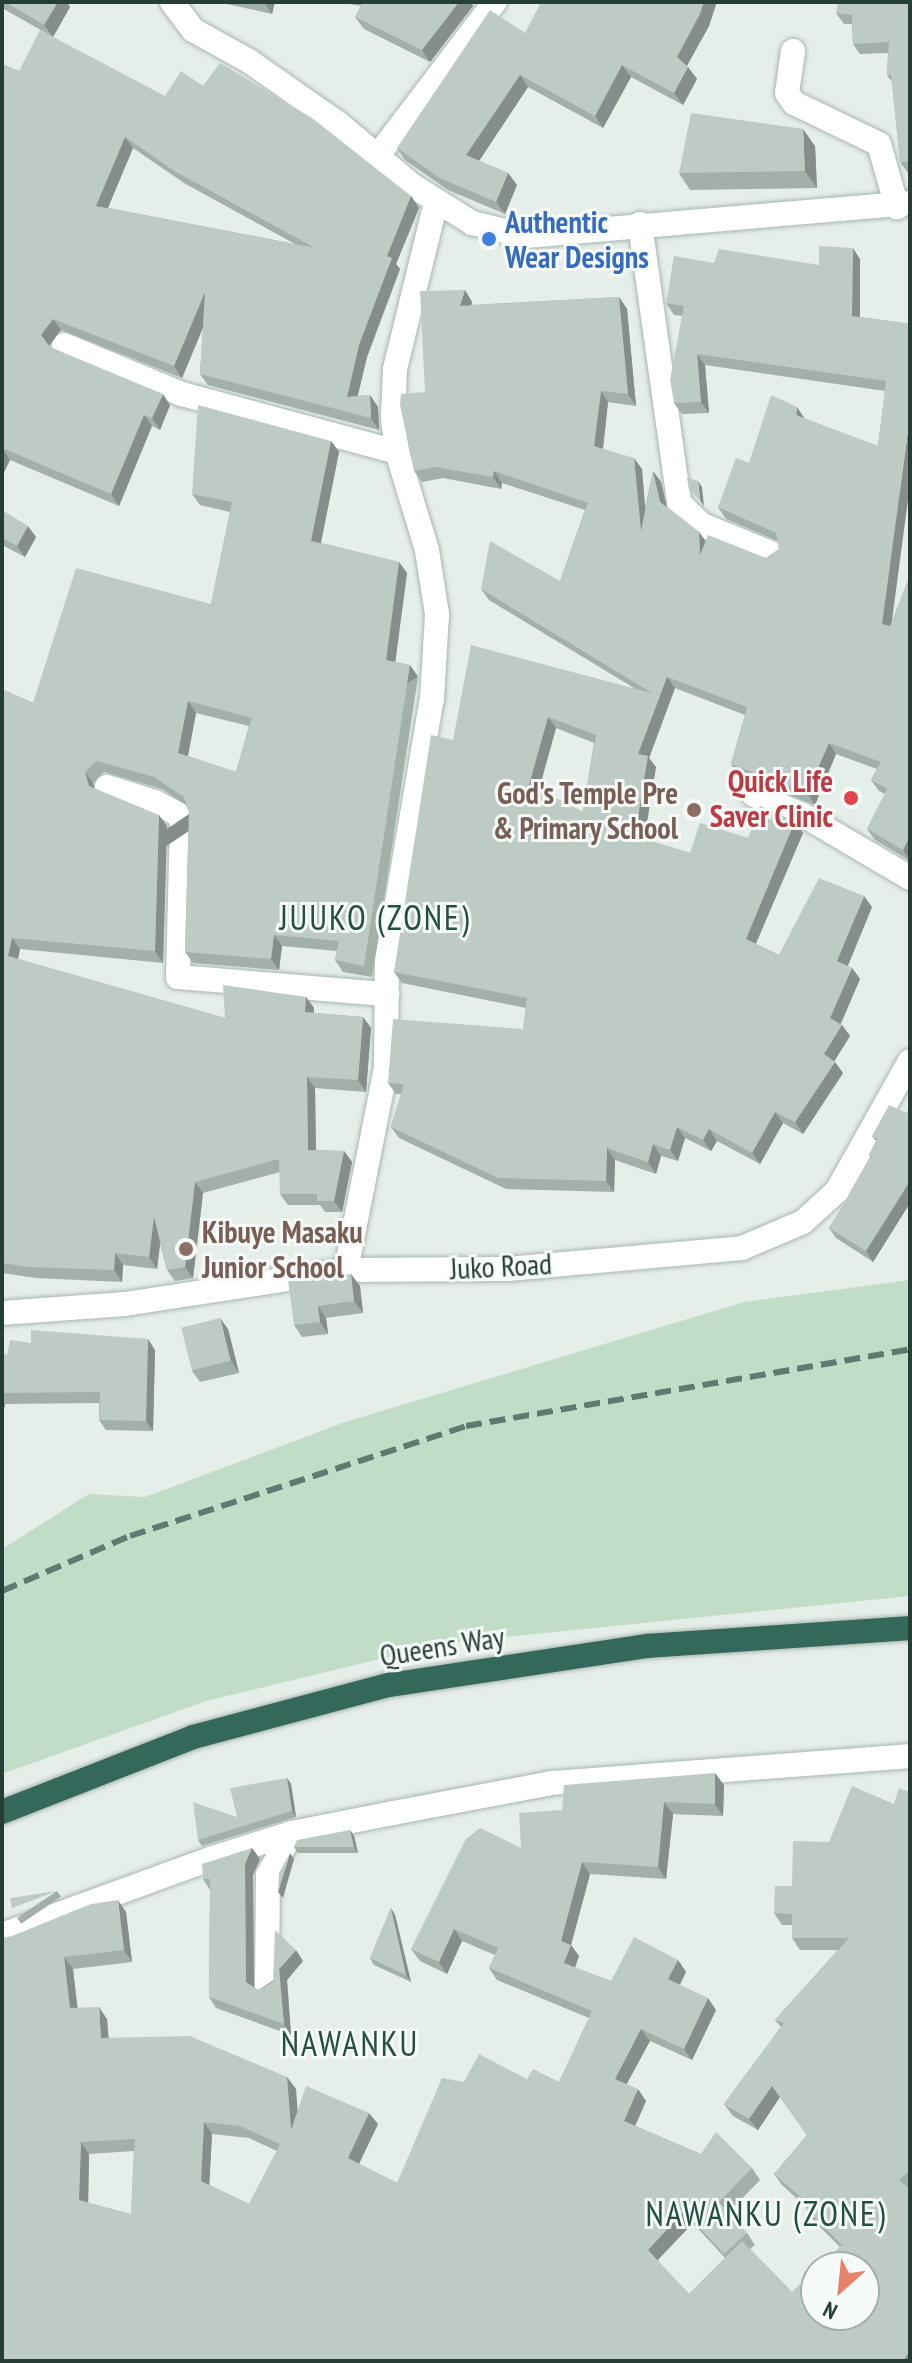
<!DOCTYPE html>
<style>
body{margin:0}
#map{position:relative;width:912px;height:2363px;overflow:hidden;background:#e6eeea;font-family:"PT Sans Narrow",sans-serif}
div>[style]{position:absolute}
.green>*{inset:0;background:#c1ddc7}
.roads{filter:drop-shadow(0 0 2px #a9b6b0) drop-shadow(0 0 2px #a9b6b0)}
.minor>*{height:24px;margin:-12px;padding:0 12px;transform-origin:12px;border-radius:12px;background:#fff}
.highway>*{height:24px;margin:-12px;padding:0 12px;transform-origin:12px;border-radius:12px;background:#34685b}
.rail>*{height:6px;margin-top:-3px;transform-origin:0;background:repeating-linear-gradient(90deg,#617a71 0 16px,transparent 0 24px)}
.wall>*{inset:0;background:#a3afa9;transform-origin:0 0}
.shaded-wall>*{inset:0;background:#858e8a;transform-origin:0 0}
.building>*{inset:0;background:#becbc5;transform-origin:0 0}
.dots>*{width:22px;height:22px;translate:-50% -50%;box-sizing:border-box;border:4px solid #f6faf8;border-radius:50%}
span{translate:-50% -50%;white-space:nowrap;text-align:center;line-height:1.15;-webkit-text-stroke:6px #f6faf8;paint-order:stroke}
.shop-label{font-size:30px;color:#366cbe;font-weight:700}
.left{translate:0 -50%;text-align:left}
.health-label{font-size:30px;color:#be3a42;font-weight:700}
.right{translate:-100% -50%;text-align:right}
.education-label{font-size:30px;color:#785e54;font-weight:700}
.street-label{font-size:30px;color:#263e36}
.quarter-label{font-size:34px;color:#234f42;letter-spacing:2px}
.frame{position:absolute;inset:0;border:4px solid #263e36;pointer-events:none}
.north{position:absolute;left:800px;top:2251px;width:80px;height:80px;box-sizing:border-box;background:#f6faf8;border:2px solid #a3afaa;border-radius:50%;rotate:207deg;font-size:22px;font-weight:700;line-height:32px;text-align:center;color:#263e36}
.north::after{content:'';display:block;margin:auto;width:28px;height:36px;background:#e7826b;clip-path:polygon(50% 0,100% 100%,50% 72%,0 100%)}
</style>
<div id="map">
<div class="green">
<i style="clip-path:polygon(910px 1280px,910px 1596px,446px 1643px,206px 1701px,2px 1774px,2px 1549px,89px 1494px,145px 1497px,345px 1422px,744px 1302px)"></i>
</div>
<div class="roads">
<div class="minor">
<i style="left:172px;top:2px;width:35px;rotate:53deg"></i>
<i style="left:193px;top:30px;width:64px;rotate:29deg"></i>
<i style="left:249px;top:61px;width:110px;rotate:35deg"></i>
<i style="left:339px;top:124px;width:97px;rotate:40deg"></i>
<i style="left:413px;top:186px;width:70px;rotate:32.1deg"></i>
<i style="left:472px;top:223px;width:56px;rotate:13.5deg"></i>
<i style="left:526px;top:236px;width:385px;rotate:-4.9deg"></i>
<i style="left:793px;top:51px;width:42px;rotate:98.1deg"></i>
<i style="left:787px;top:93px;width:12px;rotate:55deg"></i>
<i style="left:794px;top:103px;width:94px;rotate:25.8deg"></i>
<i style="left:879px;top:144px;width:66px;rotate:74.1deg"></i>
<i style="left:376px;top:158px;width:196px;rotate:-52.7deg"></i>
<i style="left:640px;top:224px;width:282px;rotate:82deg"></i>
<i style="left:679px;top:503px;width:32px;rotate:44deg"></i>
<i style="left:702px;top:525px;width:77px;rotate:22.2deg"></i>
<i style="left:64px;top:345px;width:128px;rotate:22.6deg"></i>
<i style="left:182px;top:394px;width:223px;rotate:15.1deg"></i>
<i style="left:107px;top:787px;width:50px;rotate:17.4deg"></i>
<i style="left:155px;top:802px;width:26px;rotate:28deg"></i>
<i style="left:178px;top:814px;width:10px;rotate:66deg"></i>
<i style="left:182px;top:823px;width:154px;rotate:91.5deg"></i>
<i style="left:178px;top:977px;width:210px;rotate:4.7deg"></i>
<i style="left:754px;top:795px;width:53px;rotate:22.2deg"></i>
<i style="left:803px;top:815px;width:124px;rotate:30.5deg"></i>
<i style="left:346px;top:1270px;width:206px;rotate:-78.8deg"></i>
<i style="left:386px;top:1068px;width:107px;rotate:-89.5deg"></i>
<i style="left:387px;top:961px;width:266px;rotate:-80.3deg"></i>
<i style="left:432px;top:699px;width:85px;rotate:-86.6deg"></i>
<i style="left:437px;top:614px;width:65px;rotate:-98.9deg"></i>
<i style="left:427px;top:550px;width:102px;rotate:-107deg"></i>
<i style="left:397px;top:452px;width:35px;rotate:-97deg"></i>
<i style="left:393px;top:417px;width:48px;rotate:-87.6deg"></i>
<i style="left:395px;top:369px;width:172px;rotate:-76.2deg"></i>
<i style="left:2px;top:1313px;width:123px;rotate:-4.2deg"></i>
<i style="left:125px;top:1304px;width:224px;rotate:-8.7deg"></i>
<i style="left:346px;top:1270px;width:162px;rotate:-0.4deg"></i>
<i style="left:508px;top:1269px;width:235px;rotate:-5.1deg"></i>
<i style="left:742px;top:1248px;width:66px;rotate:-23.1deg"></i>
<i style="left:803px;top:1222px;width:46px;rotate:-42.4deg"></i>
<i style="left:837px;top:1191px;width:149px;rotate:-60.7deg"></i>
<i style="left:2px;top:1935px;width:221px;rotate:-20.1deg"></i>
<i style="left:210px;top:1859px;width:86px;rotate:-17.6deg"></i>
<i style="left:292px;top:1833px;width:103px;rotate:-11.2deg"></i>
<i style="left:393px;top:1813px;width:162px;rotate:-10.7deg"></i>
<i style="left:552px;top:1783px;width:359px;rotate:-4.3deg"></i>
<i style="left:267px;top:1986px;width:111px;rotate:-89.5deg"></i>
<i style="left:268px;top:1875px;width:48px;rotate:-60.3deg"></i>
</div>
<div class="highway">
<i style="left:2px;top:1812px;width:205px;rotate:-21.4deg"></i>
<i style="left:193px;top:1737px;width:203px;rotate:-14.9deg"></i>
<i style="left:389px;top:1685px;width:261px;rotate:-8.6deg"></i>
<i style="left:647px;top:1646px;width:264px;rotate:-3.9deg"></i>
</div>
</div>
<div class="rail">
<i style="left:2px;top:1591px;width:139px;rotate:-23.3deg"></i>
<i style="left:130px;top:1536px;width:354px;rotate:-18.1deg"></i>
<i style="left:466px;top:1426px;width:451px;rotate:-9.8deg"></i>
</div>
<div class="wall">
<i style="clip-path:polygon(2px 2px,67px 2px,70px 7px,53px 37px,2px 8px)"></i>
<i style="clip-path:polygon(218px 2px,275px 2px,272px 14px)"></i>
<i style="clip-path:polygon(337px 2px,471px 2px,473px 6px,430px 62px,364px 29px,355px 17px,361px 6px)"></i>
<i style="clip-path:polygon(910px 2px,910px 172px,908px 173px,900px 162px,892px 82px,887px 75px,888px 53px,860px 54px,853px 44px,852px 24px,844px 24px,836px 13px)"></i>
<i style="clip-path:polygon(709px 26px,687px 66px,697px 79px,683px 105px,631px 77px,603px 128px,528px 87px,479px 161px,508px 173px,517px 185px,505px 214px,448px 190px,405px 160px,397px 148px,525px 33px)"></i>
<i style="clip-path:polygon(evenodd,2px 64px,19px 71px,165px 96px,203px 86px,411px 196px,419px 208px,396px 264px,400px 269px,367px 357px,357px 396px,370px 395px,378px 407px,379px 430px,208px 385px,200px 374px,203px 328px,182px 378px,61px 330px,49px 346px,50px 347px,170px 405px,160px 430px,152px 426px,119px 506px,10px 460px,2px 476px,2px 64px,133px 148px,184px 183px,295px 244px,108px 208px,133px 148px)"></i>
<i style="clip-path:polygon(815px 146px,817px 188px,690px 190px,679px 173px)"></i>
<i style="clip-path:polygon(evenodd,860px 259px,860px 317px,910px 324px,892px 622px,910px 575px,910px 861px,875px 840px,867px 829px,885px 794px,879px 791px,871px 780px,877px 769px,836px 754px,815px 805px,738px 775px,731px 764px,745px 715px,675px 688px,649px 758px,656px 767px,644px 839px,690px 853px,748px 838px,803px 833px,756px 944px,779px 955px,872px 907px,848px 966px,852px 968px,860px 979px,841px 1024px,850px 1036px,834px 1061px,843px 1073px,803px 1134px,783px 1123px,760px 1164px,717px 1141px,711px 1151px,685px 1138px,678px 1161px,661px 1156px,656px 1174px,615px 1160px,614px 1192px,506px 1189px,399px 1138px,391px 1127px,401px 1094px,396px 1094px,388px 1083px,523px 1029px,526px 1008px,402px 983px,394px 972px,453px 740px,634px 688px,489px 600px,481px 589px,560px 581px,585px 510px,502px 483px,501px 489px,443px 478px,422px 482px,414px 471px,425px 392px,465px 290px,472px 302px,471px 305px,619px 297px,627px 309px,636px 406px,608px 402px,603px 449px,642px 469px,645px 508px,653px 471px,661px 482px,667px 507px,699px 532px,705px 541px,766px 558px,779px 549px,778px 541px,726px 519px,718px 507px,749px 463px,805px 419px,878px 446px,885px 391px,705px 365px,709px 413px,682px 414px,674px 403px,682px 316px,674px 315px,666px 303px,714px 263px,819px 265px,860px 259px,556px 728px,594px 743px,583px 812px,539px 790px,556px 728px)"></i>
<i style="clip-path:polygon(evenodd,331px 441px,339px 452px,321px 543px,399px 562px,407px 573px,395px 662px,410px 665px,418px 677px,372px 977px,343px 972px,335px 960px,337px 951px,282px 946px,279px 970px,193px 963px,185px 952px,189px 812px,186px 805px,162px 789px,104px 772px,93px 783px,94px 788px,167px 826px,163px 963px,20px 949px,18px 959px,225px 1018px,306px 997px,314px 1008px,314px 1013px,363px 1017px,371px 1028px,366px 1092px,315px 1088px,316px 1150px,344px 1151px,352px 1162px,342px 1212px,325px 1212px,320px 1205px,288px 1205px,280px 1194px,280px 1172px,203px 1193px,193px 1278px,175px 1281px,167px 1270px,160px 1243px,157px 1269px,123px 1265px,122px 1282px,36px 1278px,2px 1273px,2px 689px,33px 703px,211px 604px,230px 512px,200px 505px,192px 494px,331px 441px,196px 713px,249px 726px,236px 772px,188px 756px,196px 713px)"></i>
<i style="clip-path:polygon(2px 510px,36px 537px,25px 557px,2px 545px)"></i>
<i style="clip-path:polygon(910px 1104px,910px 1203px,873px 1262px,836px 1238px,829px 1228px,872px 1159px,869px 1155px,876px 1141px,872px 1136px,907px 1113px)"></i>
<i style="clip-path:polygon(351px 1274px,360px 1286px,363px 1313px,326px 1318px,328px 1334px,302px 1337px,294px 1325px)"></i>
<i style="clip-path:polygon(228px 1329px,239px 1373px,200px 1382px,192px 1371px)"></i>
<i style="clip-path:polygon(31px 1343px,155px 1350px,153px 1431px,106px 1430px,99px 1420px,99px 1403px,5px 1404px,2px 1420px,2px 1354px,7px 1355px)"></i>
<i style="clip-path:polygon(287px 1778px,291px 1784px,296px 1817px,202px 1846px,198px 1840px,237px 1817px)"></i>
<i style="clip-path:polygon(evenodd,724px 1785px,723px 1816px,673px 1814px,666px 1879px,590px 1874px,571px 1945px,579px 1956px,575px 1968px,611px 1981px,678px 1960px,686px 1972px,680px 1985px,716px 2010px,692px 2060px,650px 2041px,626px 2084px,646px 2101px,635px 2126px,701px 2154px,752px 2168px,760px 2180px,728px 2213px,747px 2233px,755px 2245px,750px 2249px,792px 2292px,840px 2247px,814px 2221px,806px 2209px,807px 2208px,782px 2185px,774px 2174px,807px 2135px,780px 2097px,758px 2130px,733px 2116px,724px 2104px,781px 2027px,775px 2020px,838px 1950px,800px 1950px,792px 1938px,792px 1925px,782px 1925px,774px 1913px,792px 1886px,829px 1842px,894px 1804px,910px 1792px,910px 2361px,2px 2361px,12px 1936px,126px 1912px,132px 1962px,73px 1969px,77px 2008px,107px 2019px,109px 2038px,287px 2077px,296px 2089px,297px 2112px,378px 2124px,359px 2164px,397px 2183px,464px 2082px,527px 2079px,559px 2082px,589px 2018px,497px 1980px,489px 1968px,495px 1955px,462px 1941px,447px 1974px,420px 1961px,411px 1949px,562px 1810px,724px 1785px,212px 2134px,249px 2138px,277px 2151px,249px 2204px,209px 2185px,212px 2134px,724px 1785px,134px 2151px,131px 2214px,88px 2203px,89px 2154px,134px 2151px,724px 1785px,693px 2223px,725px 2258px,689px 2294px,657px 2260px,693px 2223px)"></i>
<i style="clip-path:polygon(350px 1830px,354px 1836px,358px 1853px,298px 1853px,294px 1847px)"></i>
<i style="clip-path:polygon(252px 1848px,260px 1859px,253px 1875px,254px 1987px,258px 1990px,303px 1961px,287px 1980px,291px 2035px,216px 2008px,209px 1997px,210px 1890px,203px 1879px)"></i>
<i style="left:57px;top:1891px;width:7px;height:48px;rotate:56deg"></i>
<i style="clip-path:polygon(391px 1908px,395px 1915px,411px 1982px,374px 1965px,370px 1958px)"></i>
</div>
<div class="shaded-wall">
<i style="clip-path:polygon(58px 2px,67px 2px,70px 7px,53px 37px,44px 25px)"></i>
<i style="clip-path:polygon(264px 2px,275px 2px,272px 14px)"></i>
<i style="clip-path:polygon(459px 2px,471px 2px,473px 6px,430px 62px,422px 50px)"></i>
<i style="clip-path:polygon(704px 2px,717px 2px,709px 26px,685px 69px,677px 57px)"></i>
<i style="clip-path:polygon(622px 65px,631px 77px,603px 128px,595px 116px)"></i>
<i style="clip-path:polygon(688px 67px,697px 79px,683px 105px,674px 93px)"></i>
<i style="clip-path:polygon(520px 75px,528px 87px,475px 167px,466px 155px)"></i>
<i style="clip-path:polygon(803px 129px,815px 146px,817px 188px,805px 171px)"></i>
<i style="clip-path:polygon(125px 137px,133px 148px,104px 217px,96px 206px)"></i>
<i style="clip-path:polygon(508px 173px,517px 185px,505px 214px,496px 202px)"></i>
<i style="clip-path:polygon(411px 196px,419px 208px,396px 264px,400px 269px,367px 357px,355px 408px,347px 397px,359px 345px,387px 256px)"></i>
<i style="clip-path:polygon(853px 248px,860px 259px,860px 327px,852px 316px)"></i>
<i style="clip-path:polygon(465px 290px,472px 302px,468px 317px,460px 306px)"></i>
<i style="clip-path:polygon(205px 292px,213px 303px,182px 378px,174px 366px)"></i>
<i style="clip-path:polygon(619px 297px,627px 309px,636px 406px,628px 394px)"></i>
<i style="clip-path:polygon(53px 319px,61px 330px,49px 346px,41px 335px)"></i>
<i style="clip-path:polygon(697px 354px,705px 365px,709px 413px,701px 402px)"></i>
<i style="clip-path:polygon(601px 391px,608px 402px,602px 457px,594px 446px)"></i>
<i style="clip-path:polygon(163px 394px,170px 405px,160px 430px,152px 418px)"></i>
<i style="clip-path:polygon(370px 395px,378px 407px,379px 430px,371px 418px)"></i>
<i style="clip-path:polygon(797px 407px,805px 419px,796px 415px)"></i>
<i style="clip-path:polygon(144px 415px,152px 426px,119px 506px,111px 494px)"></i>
<i style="clip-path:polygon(910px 416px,910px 485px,890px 635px,882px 624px)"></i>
<i style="clip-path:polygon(331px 441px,339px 452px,319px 552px,311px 541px)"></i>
<i style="clip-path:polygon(2px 448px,10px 460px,2px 476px)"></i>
<i style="clip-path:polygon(634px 458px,642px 469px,648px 542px,641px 531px)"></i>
<i style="clip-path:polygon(494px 471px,502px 483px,501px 489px,493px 477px)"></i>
<i style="clip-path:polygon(653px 471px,661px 482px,668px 513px,660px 502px)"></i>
<i style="clip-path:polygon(698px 481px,702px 487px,704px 506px,700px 500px)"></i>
<i style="clip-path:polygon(28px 526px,36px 537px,25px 557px,17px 546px)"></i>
<i style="clip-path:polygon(699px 532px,707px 543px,700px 555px)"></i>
<i style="clip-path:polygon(399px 562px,407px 573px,394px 672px,386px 660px)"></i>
<i style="left:410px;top:665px;width:14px;height:304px;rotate:56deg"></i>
<i style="clip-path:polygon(667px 677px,675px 688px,649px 758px,656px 767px,643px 847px,635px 836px,638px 754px)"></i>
<i style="clip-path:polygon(188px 701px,196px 713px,186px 765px,178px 753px)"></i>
<i style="clip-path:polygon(548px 717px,556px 728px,537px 796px,529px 785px)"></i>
<i style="clip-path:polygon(829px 743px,836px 754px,815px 805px,807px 793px)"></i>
<i style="clip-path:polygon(85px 772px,93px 783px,97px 798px,89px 786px)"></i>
<i style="clip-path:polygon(159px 815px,167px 826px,163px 963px,155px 951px)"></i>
<i style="clip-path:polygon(795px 821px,803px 833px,753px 950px,746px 939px)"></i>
<i style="clip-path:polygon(908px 840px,910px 843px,910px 860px,903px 850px)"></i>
<i style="clip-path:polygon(864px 896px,872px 907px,845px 972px,837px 961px)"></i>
<i style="clip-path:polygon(274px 935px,282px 946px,279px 970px,271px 959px)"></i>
<i style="clip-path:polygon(12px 938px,20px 949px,16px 968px,8px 956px)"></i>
<i style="clip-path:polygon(852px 968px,860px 979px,838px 1029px,830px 1018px)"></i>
<i style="clip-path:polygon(306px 997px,314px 1008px,313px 1024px,305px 1012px)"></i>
<i style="clip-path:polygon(363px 1017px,371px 1028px,366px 1092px,358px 1080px)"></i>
<i style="clip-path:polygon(842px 1025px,850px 1036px,832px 1065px,824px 1054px)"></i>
<i style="clip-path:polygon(835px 1062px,843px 1073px,803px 1134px,795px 1122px)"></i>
<i style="clip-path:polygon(307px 1077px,315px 1088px,316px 1162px,308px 1150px)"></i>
<i style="clip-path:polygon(775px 1112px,783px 1123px,760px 1164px,752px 1153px)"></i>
<i style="clip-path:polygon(677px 1127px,685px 1138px,678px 1161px,670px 1150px)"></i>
<i style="clip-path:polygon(709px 1129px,717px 1141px,711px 1151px,703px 1140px)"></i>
<i style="clip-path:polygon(653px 1144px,661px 1156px,656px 1174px,648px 1162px)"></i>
<i style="clip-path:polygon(607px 1148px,615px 1160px,614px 1192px,606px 1181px)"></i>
<i style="clip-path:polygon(344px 1151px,352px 1162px,342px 1212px,334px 1201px)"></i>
<i style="clip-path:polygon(910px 1181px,910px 1203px,873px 1262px,866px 1251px)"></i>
<i style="clip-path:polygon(195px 1182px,203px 1193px,193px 1278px,185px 1267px)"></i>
<i style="clip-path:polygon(154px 1217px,162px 1228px,157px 1269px,149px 1257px)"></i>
<i style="clip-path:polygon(115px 1253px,123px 1265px,122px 1282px,114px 1270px)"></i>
<i style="clip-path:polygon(351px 1274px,360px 1286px,363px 1313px,354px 1301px)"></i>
<i style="clip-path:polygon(318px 1306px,326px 1318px,328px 1334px,320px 1322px)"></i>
<i style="clip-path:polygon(220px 1318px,228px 1329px,239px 1373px,231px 1361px)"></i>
<i style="clip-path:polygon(148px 1339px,155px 1350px,153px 1431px,146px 1421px)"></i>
<i style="clip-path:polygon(2px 1400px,5px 1404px,2px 1420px)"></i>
<i style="clip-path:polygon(715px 1773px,724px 1785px,723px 1816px,715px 1804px)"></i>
<i style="clip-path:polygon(287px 1778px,291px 1784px,296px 1817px,292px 1811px)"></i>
<i style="clip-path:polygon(664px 1802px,673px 1814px,666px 1879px,658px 1867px)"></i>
<i style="clip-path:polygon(350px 1830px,354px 1836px,358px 1853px,354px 1847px)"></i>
<i style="clip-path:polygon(252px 1848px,260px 1859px,253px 1875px,254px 1993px,246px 1982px,245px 1864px)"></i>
<i style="clip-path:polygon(290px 1853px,294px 1859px,283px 1898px,278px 1892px)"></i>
<i style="clip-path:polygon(582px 1862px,590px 1874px,571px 1945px,579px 1956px,572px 1975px,564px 1963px,561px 1941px)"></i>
<i style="clip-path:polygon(118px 1900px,126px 1912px,132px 1962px,124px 1950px)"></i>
<i style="clip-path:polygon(391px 1908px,395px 1915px,411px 1982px,406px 1975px)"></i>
<i style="clip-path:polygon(454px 1929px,462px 1941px,447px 1974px,439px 1962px)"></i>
<i style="clip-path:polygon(296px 1950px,303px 1961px,287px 1980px,291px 2035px,284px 2024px,279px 1969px)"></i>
<i style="clip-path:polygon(64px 1957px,73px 1969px,79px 2020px,70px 2008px)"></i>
<i style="clip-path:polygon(678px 1960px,686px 1972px,676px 1991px,668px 1979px)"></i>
<i style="clip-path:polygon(708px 1998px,716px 2010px,692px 2060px,684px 2049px)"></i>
<i style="clip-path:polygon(99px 2007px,107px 2019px,109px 2050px,101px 2038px)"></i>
<i style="clip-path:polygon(641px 2029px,650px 2041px,623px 2091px,615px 2079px)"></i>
<i style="clip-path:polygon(287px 2077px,296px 2089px,300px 2142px,291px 2130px)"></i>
<i style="clip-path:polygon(772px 2086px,780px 2097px,758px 2130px,749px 2119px)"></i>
<i style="clip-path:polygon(638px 2089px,646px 2101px,632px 2133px,624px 2121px)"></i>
<i style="clip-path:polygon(369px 2113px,378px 2124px,356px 2170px,348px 2158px)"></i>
<i style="clip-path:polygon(204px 2122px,212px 2134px,209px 2192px,201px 2181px)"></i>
<i style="clip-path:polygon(81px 2142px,89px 2154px,88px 2212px,79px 2200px)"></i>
<i style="clip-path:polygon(684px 2211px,693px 2223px,656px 2262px,648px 2250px)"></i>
<i style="clip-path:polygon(910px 2351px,910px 2361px,903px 2361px)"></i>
</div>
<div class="building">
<i style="clip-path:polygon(5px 2px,58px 2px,44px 25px)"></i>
<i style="clip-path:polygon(363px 2px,459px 2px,422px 50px,355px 17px)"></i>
<i style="clip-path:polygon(541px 2px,704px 2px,700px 14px,677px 57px,688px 67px,674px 93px,622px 65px,595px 116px,520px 75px,466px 155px,508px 173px,496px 202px,440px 178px,397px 148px,490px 10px,525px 33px)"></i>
<i style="clip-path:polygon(838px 2px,910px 2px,910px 161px,900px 162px,891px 75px,887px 75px,889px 42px,853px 44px,852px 15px,836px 13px)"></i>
<i style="clip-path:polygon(evenodd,40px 30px,165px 96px,181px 71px,203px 86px,220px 63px,312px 118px,411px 196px,387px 256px,392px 258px,359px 345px,347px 397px,370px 395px,371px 418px,200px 374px,205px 292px,174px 366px,53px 319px,41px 335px,50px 347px,163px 394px,152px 418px,144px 415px,111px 494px,2px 448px,2px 449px,2px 64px,19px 71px,40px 30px,125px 137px,176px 172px,315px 248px,96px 206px,125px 137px)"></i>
<i style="clip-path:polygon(691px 113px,803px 129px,805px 171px,679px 173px)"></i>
<i style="clip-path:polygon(evenodd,819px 246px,853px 248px,852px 316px,910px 324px,910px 416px,882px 624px,890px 626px,910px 575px,910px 840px,908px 840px,903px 850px,867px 829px,887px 789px,871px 780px,881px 762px,829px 743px,807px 793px,731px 764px,747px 707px,667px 677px,638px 754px,648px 756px,635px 836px,690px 853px,700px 823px,748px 838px,760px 806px,795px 821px,746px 939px,779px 955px,819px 878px,864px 896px,837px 961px,852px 968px,830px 1018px,842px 1025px,824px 1054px,835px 1062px,795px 1122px,775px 1112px,752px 1153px,709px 1129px,703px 1140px,677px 1127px,670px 1150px,653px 1144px,648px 1162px,607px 1148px,606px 1181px,498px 1178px,391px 1127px,404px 1084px,388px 1083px,393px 1019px,523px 1029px,527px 998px,394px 972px,431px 735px,453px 740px,471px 645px,652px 693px,481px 589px,490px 541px,560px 581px,588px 503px,494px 471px,493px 477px,435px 467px,414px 471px,400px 405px,401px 394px,425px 392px,420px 291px,465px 290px,460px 306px,619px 297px,628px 394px,601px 391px,594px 446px,634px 458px,641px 531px,653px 471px,660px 502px,699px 532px,700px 555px,708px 535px,766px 558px,779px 549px,776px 533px,718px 507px,736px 458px,749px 463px,771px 395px,797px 407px,796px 415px,878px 446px,886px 381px,697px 354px,701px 402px,674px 403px,670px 379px,684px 306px,666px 303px,674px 256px,714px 263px,719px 249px,819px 265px,819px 246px,548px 717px,596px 735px,583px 812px,529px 785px,548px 717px)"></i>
<i style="clip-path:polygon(evenodd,198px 405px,331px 441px,311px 541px,399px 562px,386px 660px,410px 665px,364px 966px,335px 960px,339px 941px,274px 935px,271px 959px,185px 952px,189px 812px,184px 797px,154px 777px,97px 761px,85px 772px,89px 786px,159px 815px,155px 951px,12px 938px,8px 956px,225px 1018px,223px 985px,306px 997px,305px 1012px,363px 1017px,358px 1080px,307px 1077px,308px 1150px,344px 1151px,334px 1201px,317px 1201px,317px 1194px,280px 1194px,279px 1159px,195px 1182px,185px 1267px,167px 1270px,154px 1217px,149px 1257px,115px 1253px,114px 1270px,28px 1267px,2px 1263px,2px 689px,33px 703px,76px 568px,211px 604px,232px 502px,192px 494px,198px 405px,188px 701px,252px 718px,236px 772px,178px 753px,188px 701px)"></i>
<i style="clip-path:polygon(687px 478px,698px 481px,700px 500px,689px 490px)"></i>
<i style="clip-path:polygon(2px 510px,28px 526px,17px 546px,2px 538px)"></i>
<i style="clip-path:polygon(910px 1104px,910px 1181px,866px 1251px,829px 1228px,873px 1157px,869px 1155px,877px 1139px,872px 1136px,889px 1105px,907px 1113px)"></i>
<i style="clip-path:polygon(351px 1274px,354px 1301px,318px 1306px,320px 1322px,294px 1325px,288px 1281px)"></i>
<i style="left:220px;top:1318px;width:44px;height:40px;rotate:76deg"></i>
<i style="clip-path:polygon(31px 1330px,148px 1339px,146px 1421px,99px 1420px,100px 1392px,2px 1393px,2px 1354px,7px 1355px,10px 1340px,31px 1343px)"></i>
<i style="clip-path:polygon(evenodd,715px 1773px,715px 1804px,664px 1802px,658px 1867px,582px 1862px,561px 1941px,571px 1945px,564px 1963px,611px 1981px,634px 1937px,678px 1960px,668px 1979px,708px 1998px,684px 2049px,641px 2029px,615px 2079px,638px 2089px,624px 2121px,701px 2154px,716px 2132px,752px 2168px,719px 2202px,747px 2233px,724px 2254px,684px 2211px,648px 2250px,689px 2294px,742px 2241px,792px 2292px,816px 2270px,816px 2315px,864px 2315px,864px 2267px,819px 2267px,842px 2245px,806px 2209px,810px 2205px,774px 2174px,807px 2135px,772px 2086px,749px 2119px,724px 2104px,784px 2023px,775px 2020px,849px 1938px,792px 1938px,792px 1914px,774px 1913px,775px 1886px,792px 1886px,793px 1841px,829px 1842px,852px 1786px,894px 1804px,899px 1788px,910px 1792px,910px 2100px,909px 2101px,910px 2103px,910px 2170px,899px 2180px,910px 2189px,910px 2260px,908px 2263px,910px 2265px,910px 2351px,903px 2361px,2px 2361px,2px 1938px,12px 1936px,91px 1904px,118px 1900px,124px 1950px,64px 1957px,70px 2008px,99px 2007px,101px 2038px,190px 2036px,287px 2077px,291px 2130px,306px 2086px,369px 2113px,348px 2158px,397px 2183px,442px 2078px,464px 2082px,479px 2054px,527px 2079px,533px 2069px,559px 2082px,592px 2011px,489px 1968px,498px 1948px,454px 1929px,439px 1962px,411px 1949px,466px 1839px,480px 1828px,521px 1848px,519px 1813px,562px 1810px,564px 1785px,715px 1773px,204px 2122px,240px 2126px,280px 2144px,249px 2204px,201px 2181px,204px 2122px,715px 1773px,135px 2139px,131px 2214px,79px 2200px,81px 2142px,135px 2139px)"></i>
<i style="clip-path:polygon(287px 1778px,292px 1811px,198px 1840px,193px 1802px,237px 1817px,230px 1788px)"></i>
<i style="clip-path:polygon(350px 1830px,354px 1847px,294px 1847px,297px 1840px)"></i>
<i style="clip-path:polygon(252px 1848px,245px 1864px,246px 1982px,258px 1990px,273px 1982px,275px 1930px,296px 1950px,279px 1969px,284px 2024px,209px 1997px,210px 1879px,203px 1879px,202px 1864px)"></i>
<i style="clip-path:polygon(290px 1853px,278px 1892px,279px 1873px)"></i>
<i style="clip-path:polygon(57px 1891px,12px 1908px,10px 1898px)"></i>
<i style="clip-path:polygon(391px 1908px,406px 1975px,370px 1958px)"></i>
</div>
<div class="dots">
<i style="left:489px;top:239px;background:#3f7fe0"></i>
<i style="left:851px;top:798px;background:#e0444e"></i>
<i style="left:694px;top:810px;background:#8d6e63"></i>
<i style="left:186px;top:1249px;background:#8d6e63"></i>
</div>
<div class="shop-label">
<span class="left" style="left:505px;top:239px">Authentic<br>Wear Designs</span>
</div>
<div class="health-label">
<span class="right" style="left:833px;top:798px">Quick Life<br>Saver Clinic</span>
</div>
<div class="education-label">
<span class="right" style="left:678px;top:810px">God's Temple Pre<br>&amp; Primary School</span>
<span class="left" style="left:202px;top:1249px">Kibuye Masaku<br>Junior School</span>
</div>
<div class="street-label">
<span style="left:501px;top:1266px;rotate:-3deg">Juko Road</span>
<span style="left:442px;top:1646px;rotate:-9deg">Queens Way</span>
</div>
<div class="quarter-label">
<span style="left:375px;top:918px">JUUKO (ZONE)</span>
<span style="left:350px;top:2044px">NAWANKU</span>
<span style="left:766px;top:2214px">NAWANKU (ZONE)</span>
</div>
<div class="frame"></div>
<div class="north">N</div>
</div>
